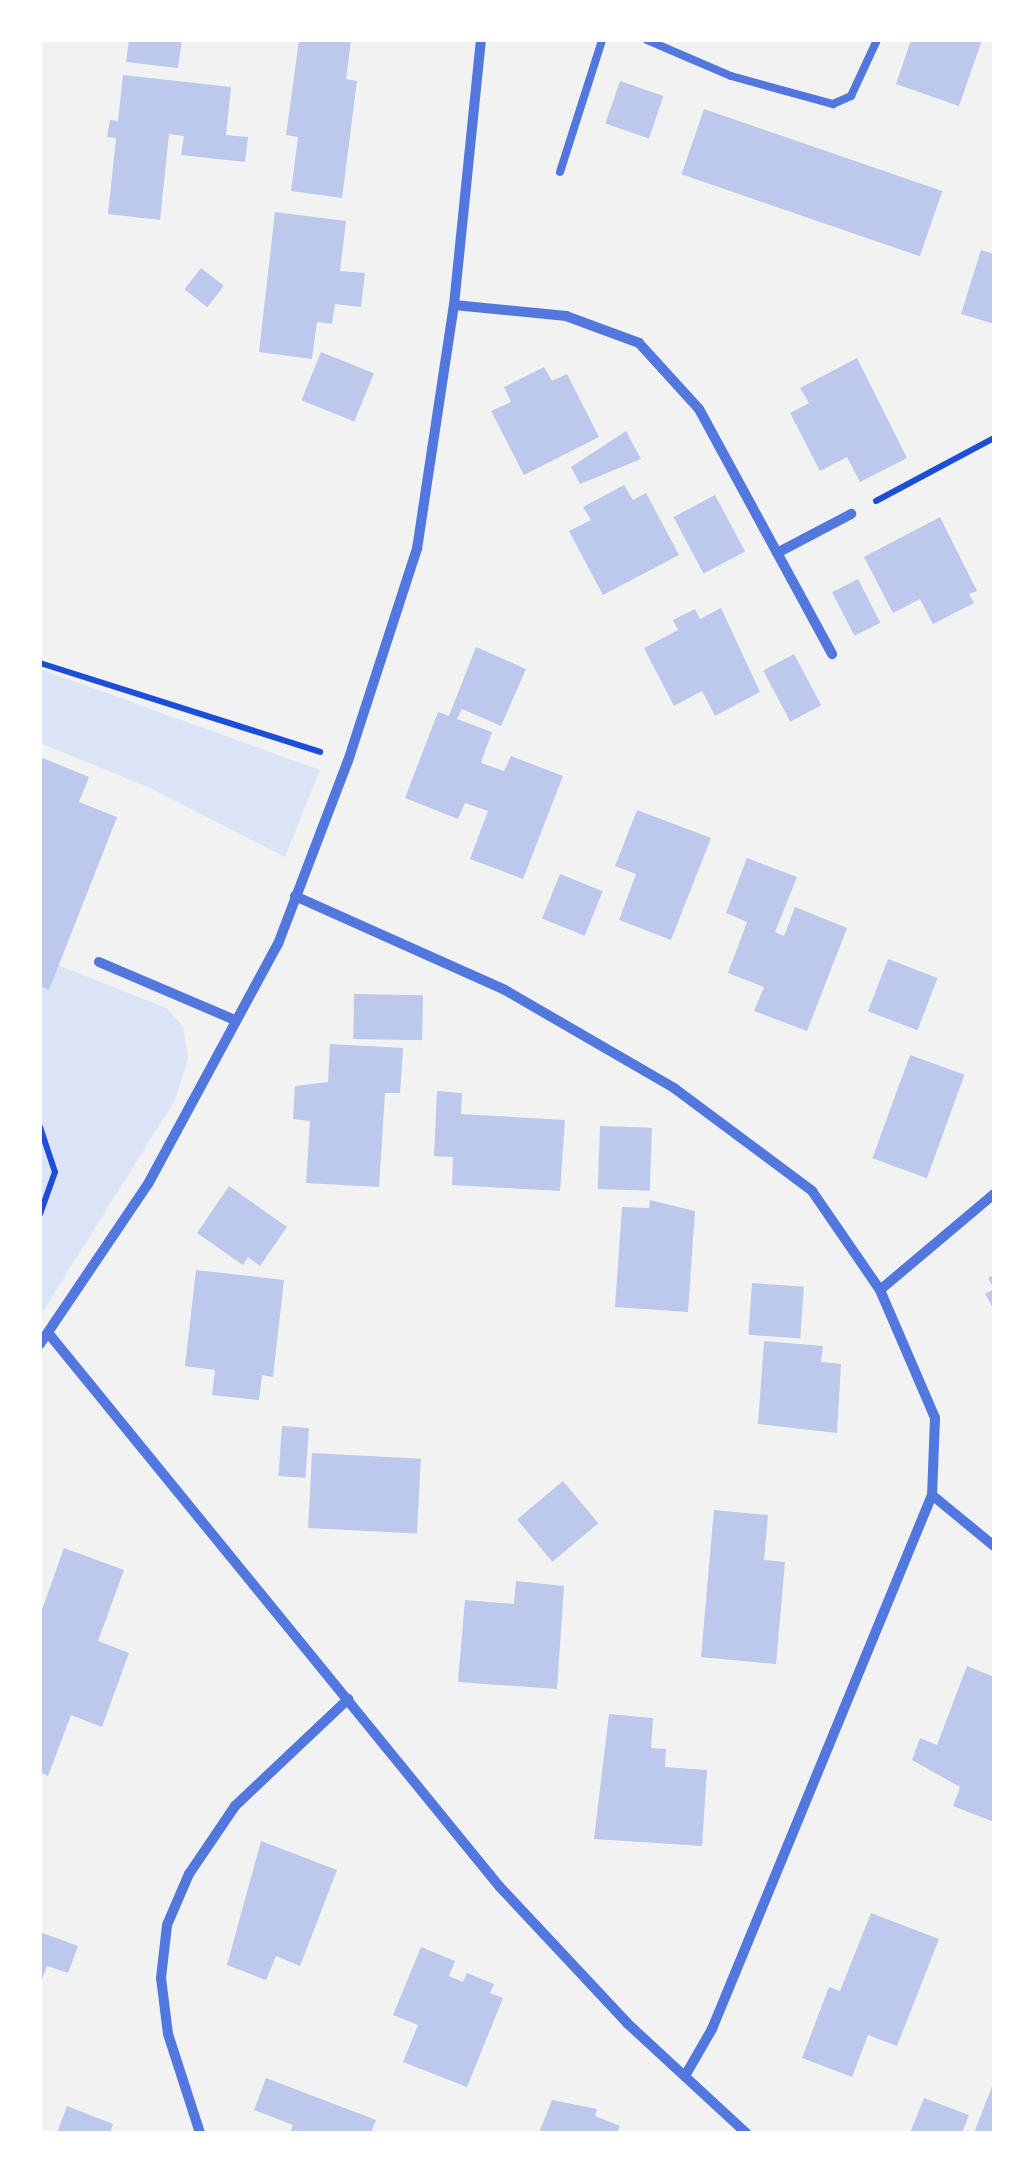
<!DOCTYPE html>
<style>
body{margin:0}
#map{position:relative;width:1034px;height:2173px;overflow:hidden;background:#f2f2f2;font-family:"IBM Plex Sans",sans-serif}
div>[style]{position:absolute}
.green>*{inset:0;background:#dbe4f7}
.building>*{inset:0;background:#bdc9ec;transform-origin:0 0}
.path>*{height:6px;margin:-3px;padding:0 3px;transform-origin:3px;border-radius:3px;background:#1d4ed8}
.service>*{height:8px;margin:-4px;padding:0 4px;transform-origin:4px;border-radius:4px;background:#5277de}
.minor>*{height:10px;margin:-5px;padding:0 5px;transform-origin:5px;border-radius:5px;background:#5277de}
span{translate:-50% -50%;white-space:nowrap;text-align:center;line-height:1.15;-webkit-text-stroke:8px #fff;paint-order:stroke}
.frame{position:absolute;inset:0;border:42px solid #fff;pointer-events:none}
</style>
<div id="map">
<div class="green">
<i style="clip-path:polygon(40px 669px,320px 770px,285px 857px,150px 788px,40px 743px)"></i>
<i style="clip-path:polygon(40px 958px,166px 1008px,183px 1026px,188px 1059px,175px 1100px,40px 1316px)"></i>
</div>
<div class="building">
<i style="clip-path:polygon(129px 40px,182px 40px,178px 68px,126px 62px)"></i>
<i style="clip-path:polygon(299px 40px,351px 40px,346px 79px,357px 81px,342px 198px,291px 191px,298px 137px,286px 135px)"></i>
<i style="clip-path:polygon(911px 40px,982px 40px,959px 106px,896px 84px)"></i>
<i style="clip-path:polygon(123px 75px,231px 87px,226px 135px,248px 137px,245px 162px,181px 155px,184px 136px,169px 134px,160px 220px,108px 214px,116px 138px,107px 137px,110px 120px,118px 121px)"></i>
<i style="left:620px;top:81px;width:46px;height:45px;rotate:19deg"></i>
<i style="left:704px;top:109px;width:252px;height:69px;rotate:19deg"></i>
<i style="clip-path:polygon(275px 212px,346px 221px,340px 271px,365px 273px,361px 307px,335px 304px,332px 324px,317px 322px,312px 359px,259px 352px)"></i>
<i style="clip-path:polygon(981px 250px,994px 254px,994px 324px,961px 314px)"></i>
<i style="left:201px;top:268px;width:29px;height:27px;rotate:38deg"></i>
<i style="left:321px;top:352px;width:57px;height:52px;rotate:22deg"></i>
<i style="clip-path:polygon(857px 358px,907px 458px,860px 482px,847px 457px,820px 471px,790px 413px,809px 403px,800px 388px)"></i>
<i style="clip-path:polygon(544px 367px,552px 381px,567px 374px,599px 437px,524px 475px,491px 411px,511px 402px,504px 387px)"></i>
<i style="clip-path:polygon(626px 431px,641px 459px,580px 484px,571px 467px)"></i>
<i style="clip-path:polygon(624px 485px,633px 500px,646px 493px,679px 555px,603px 595px,569px 531px,591px 520px,583px 507px)"></i>
<i style="left:715px;top:495px;width:64px;height:47px;rotate:62deg"></i>
<i style="clip-path:polygon(940px 517px,977px 591px,969px 594px,974px 603px,933px 624px,920px 599px,893px 613px,864px 557px)"></i>
<i style="left:858px;top:579px;width:49px;height:29px;rotate:63deg"></i>
<i style="clip-path:polygon(721px 608px,760px 692px,715px 716px,702px 691px,674px 706px,644px 648px,678px 630px,673px 620px,695px 609px,700px 619px)"></i>
<i style="clip-path:polygon(476px 647px,526px 669px,501px 726px,462px 709px,457px 719px,492px 732px,481px 763px,504px 771px,511px 756px,563px 776px,523px 879px,470px 859px,488px 811px,465px 803px,458px 819px,405px 798px,438px 712px,449px 716px)"></i>
<i style="left:794px;top:654px;width:58px;height:35px;rotate:62deg"></i>
<i style="clip-path:polygon(40px 757px,89px 777px,79px 802px,117px 817px,49px 990px,40px 986px)"></i>
<i style="clip-path:polygon(637px 810px,711px 838px,671px 940px,619px 920px,636px 874px,615px 866px)"></i>
<i style="clip-path:polygon(747px 858px,797px 877px,775px 932px,784px 936px,795px 907px,847px 928px,807px 1031px,754px 1011px,764px 987px,728px 973px,747px 922px,726px 913px)"></i>
<i style="left:560px;top:874px;width:46px;height:48px;rotate:22deg"></i>
<i style="left:888px;top:959px;width:53px;height:56px;rotate:21deg"></i>
<i style="left:354px;top:994px;width:69px;height:45px;rotate:1deg"></i>
<i style="clip-path:polygon(330px 1044px,403px 1048px,400px 1093px,385px 1093px,379px 1187px,306px 1183px,310px 1121px,293px 1119px,295px 1086px,328px 1082px)"></i>
<i style="left:910px;top:1055px;width:58px;height:110px;rotate:20deg"></i>
<i style="clip-path:polygon(437px 1091px,462px 1093px,461px 1114px,565px 1120px,560px 1191px,452px 1185px,453px 1157px,434px 1156px)"></i>
<i style="left:600px;top:1126px;width:52px;height:63px;rotate:2deg"></i>
<i style="clip-path:polygon(229px 1186px,287px 1227px,260px 1266px,248px 1257px,243px 1265px,197px 1233px)"></i>
<i style="clip-path:polygon(650px 1200px,695px 1211px,688px 1312px,615px 1307px,622px 1207px,649px 1208px)"></i>
<i style="clip-path:polygon(196px 1270px,284px 1280px,273px 1377px,262px 1375px,259px 1400px,212px 1395px,215px 1370px,185px 1366px)"></i>
<i style="clip-path:polygon(994px 1275px,994px 1310px,985px 1294px,994px 1289px,988px 1278px)"></i>
<i style="left:752px;top:1283px;width:52px;height:52px;rotate:4deg"></i>
<i style="clip-path:polygon(764px 1341px,823px 1346px,821px 1362px,841px 1364px,837px 1433px,758px 1424px)"></i>
<i style="left:282px;top:1426px;width:27px;height:50px;rotate:4deg"></i>
<i style="left:312px;top:1453px;width:109px;height:75px;rotate:3deg"></i>
<i style="left:563px;top:1481px;width:55px;height:60px;rotate:50deg"></i>
<i style="clip-path:polygon(714px 1510px,768px 1515px,764px 1560px,785px 1562px,776px 1664px,701px 1657px)"></i>
<i style="clip-path:polygon(64px 1548px,124px 1570px,98px 1641px,129px 1653px,102px 1727px,71px 1715px,48px 1776px,40px 1772px,40px 1615px)"></i>
<i style="clip-path:polygon(516px 1581px,564px 1586px,557px 1689px,458px 1682px,465px 1600px,514px 1604px)"></i>
<i style="clip-path:polygon(967px 1666px,994px 1677px,994px 1822px,953px 1806px,960px 1787px,912px 1760px,920px 1738px,937px 1745px)"></i>
<i style="clip-path:polygon(609px 1714px,653px 1718px,651px 1748px,666px 1749px,665px 1767px,707px 1770px,702px 1846px,594px 1839px)"></i>
<i style="clip-path:polygon(261px 1841px,337px 1870px,300px 1966px,276px 1956px,266px 1980px,227px 1965px)"></i>
<i style="clip-path:polygon(871px 1913px,939px 1939px,897px 2046px,868px 2035px,852px 2077px,802px 2058px,829px 1987px,840px 1991px)"></i>
<i style="clip-path:polygon(40px 1932px,78px 1946px,68px 1973px,47px 1966px,40px 1985px)"></i>
<i style="clip-path:polygon(421px 1947px,455px 1961px,449px 1976px,463px 1982px,467px 1973px,494px 1984px,490px 1993px,503px 1998px,467px 2087px,403px 2062px,418px 2025px,393px 2015px)"></i>
<i style="clip-path:polygon(266px 2078px,376px 2120px,371px 2133px,290px 2133px,293px 2125px,254px 2110px)"></i>
<i style="clip-path:polygon(994px 2081px,994px 2133px,974px 2133px)"></i>
<i style="clip-path:polygon(924px 2098px,969px 2115px,962px 2133px,910px 2133px)"></i>
<i style="clip-path:polygon(552px 2100px,597px 2109px,595px 2116px,620px 2126px,617px 2133px,539px 2133px)"></i>
<i style="clip-path:polygon(67px 2106px,113px 2124px,110px 2133px,57px 2133px)"></i>
</div>
<div class="path">
<i style="left:876px;top:501px;width:134px;rotate:-28.1deg"></i>
<i style="left:40px;top:663px;width:294px;rotate:17.6deg"></i>
<i style="left:40px;top:1127px;width:47px;rotate:71.6deg"></i>
<i style="left:55px;top:1172px;width:45px;rotate:109.7deg"></i>
</div>
<div class="service">
<i style="left:647px;top:40px;width:91px;rotate:23.2deg"></i>
<i style="left:731px;top:76px;width:106px;rotate:15.4deg"></i>
<i style="left:833px;top:104px;width:20px;rotate:-24deg"></i>
<i style="left:851px;top:96px;width:62px;rotate:-65.1deg"></i>
<i style="left:560px;top:172px;width:139px;rotate:-72.3deg"></i>
</div>
<div class="minor">
<i style="left:454px;top:305px;width:113px;rotate:5.6deg"></i>
<i style="left:566px;top:316px;width:78px;rotate:20.3deg"></i>
<i style="left:639px;top:343px;width:89px;rotate:47.7deg"></i>
<i style="left:699px;top:409px;width:279px;rotate:61.5deg"></i>
<i style="left:777px;top:553px;width:84px;rotate:-27.8deg"></i>
<i style="left:295px;top:896px;width:230px;rotate:24.1deg"></i>
<i style="left:505px;top:990px;width:195px;rotate:30.1deg"></i>
<i style="left:674px;top:1088px;width:172px;rotate:36.7deg"></i>
<i style="left:812px;top:1191px;width:120px;rotate:55.5deg"></i>
<i style="left:880px;top:1290px;width:139px;rotate:66.7deg"></i>
<i style="left:935px;top:1418px;width:77px;rotate:92.2deg"></i>
<i style="left:932px;top:1495px;width:578px;rotate:112.39deg"></i>
<i style="left:712px;top:2029px;width:54px;rotate:119.9deg"></i>
<i style="left:99px;top:962px;width:148px;rotate:23.1deg"></i>
<i style="left:880px;top:1290px;width:149px;rotate:-40.1deg"></i>
<i style="left:49px;top:1334px;width:712px;rotate:50.81deg"></i>
<i style="left:499px;top:1886px;width:187px;rotate:46.9deg"></i>
<i style="left:627px;top:2023px;width:162px;rotate:42.7deg"></i>
<i style="left:40px;top:1344px;width:193px;rotate:-56deg"></i>
<i style="left:148px;top:1184px;width:273px;rotate:-61.6deg"></i>
<i style="left:278px;top:944px;width:196px;rotate:-69.1deg"></i>
<i style="left:348px;top:761px;width:223px;rotate:-72deg"></i>
<i style="left:417px;top:549px;width:247px;rotate:-81.4deg"></i>
<i style="left:454px;top:305px;width:266px;rotate:-84.2deg"></i>
<i style="left:932px;top:1495px;width:80px;rotate:39.4deg"></i>
<i style="left:200px;top:2133px;width:104px;rotate:-107.9deg"></i>
<i style="left:168px;top:2034px;width:56px;rotate:-97.1deg"></i>
<i style="left:161px;top:1978px;width:53px;rotate:-83.5deg"></i>
<i style="left:167px;top:1925px;width:56px;rotate:-66.7deg"></i>
<i style="left:189px;top:1874px;width:82px;rotate:-55.9deg"></i>
<i style="left:235px;top:1806px;width:156px;rotate:-43.4deg"></i>
</div>
<div class="frame"></div>
</div>
